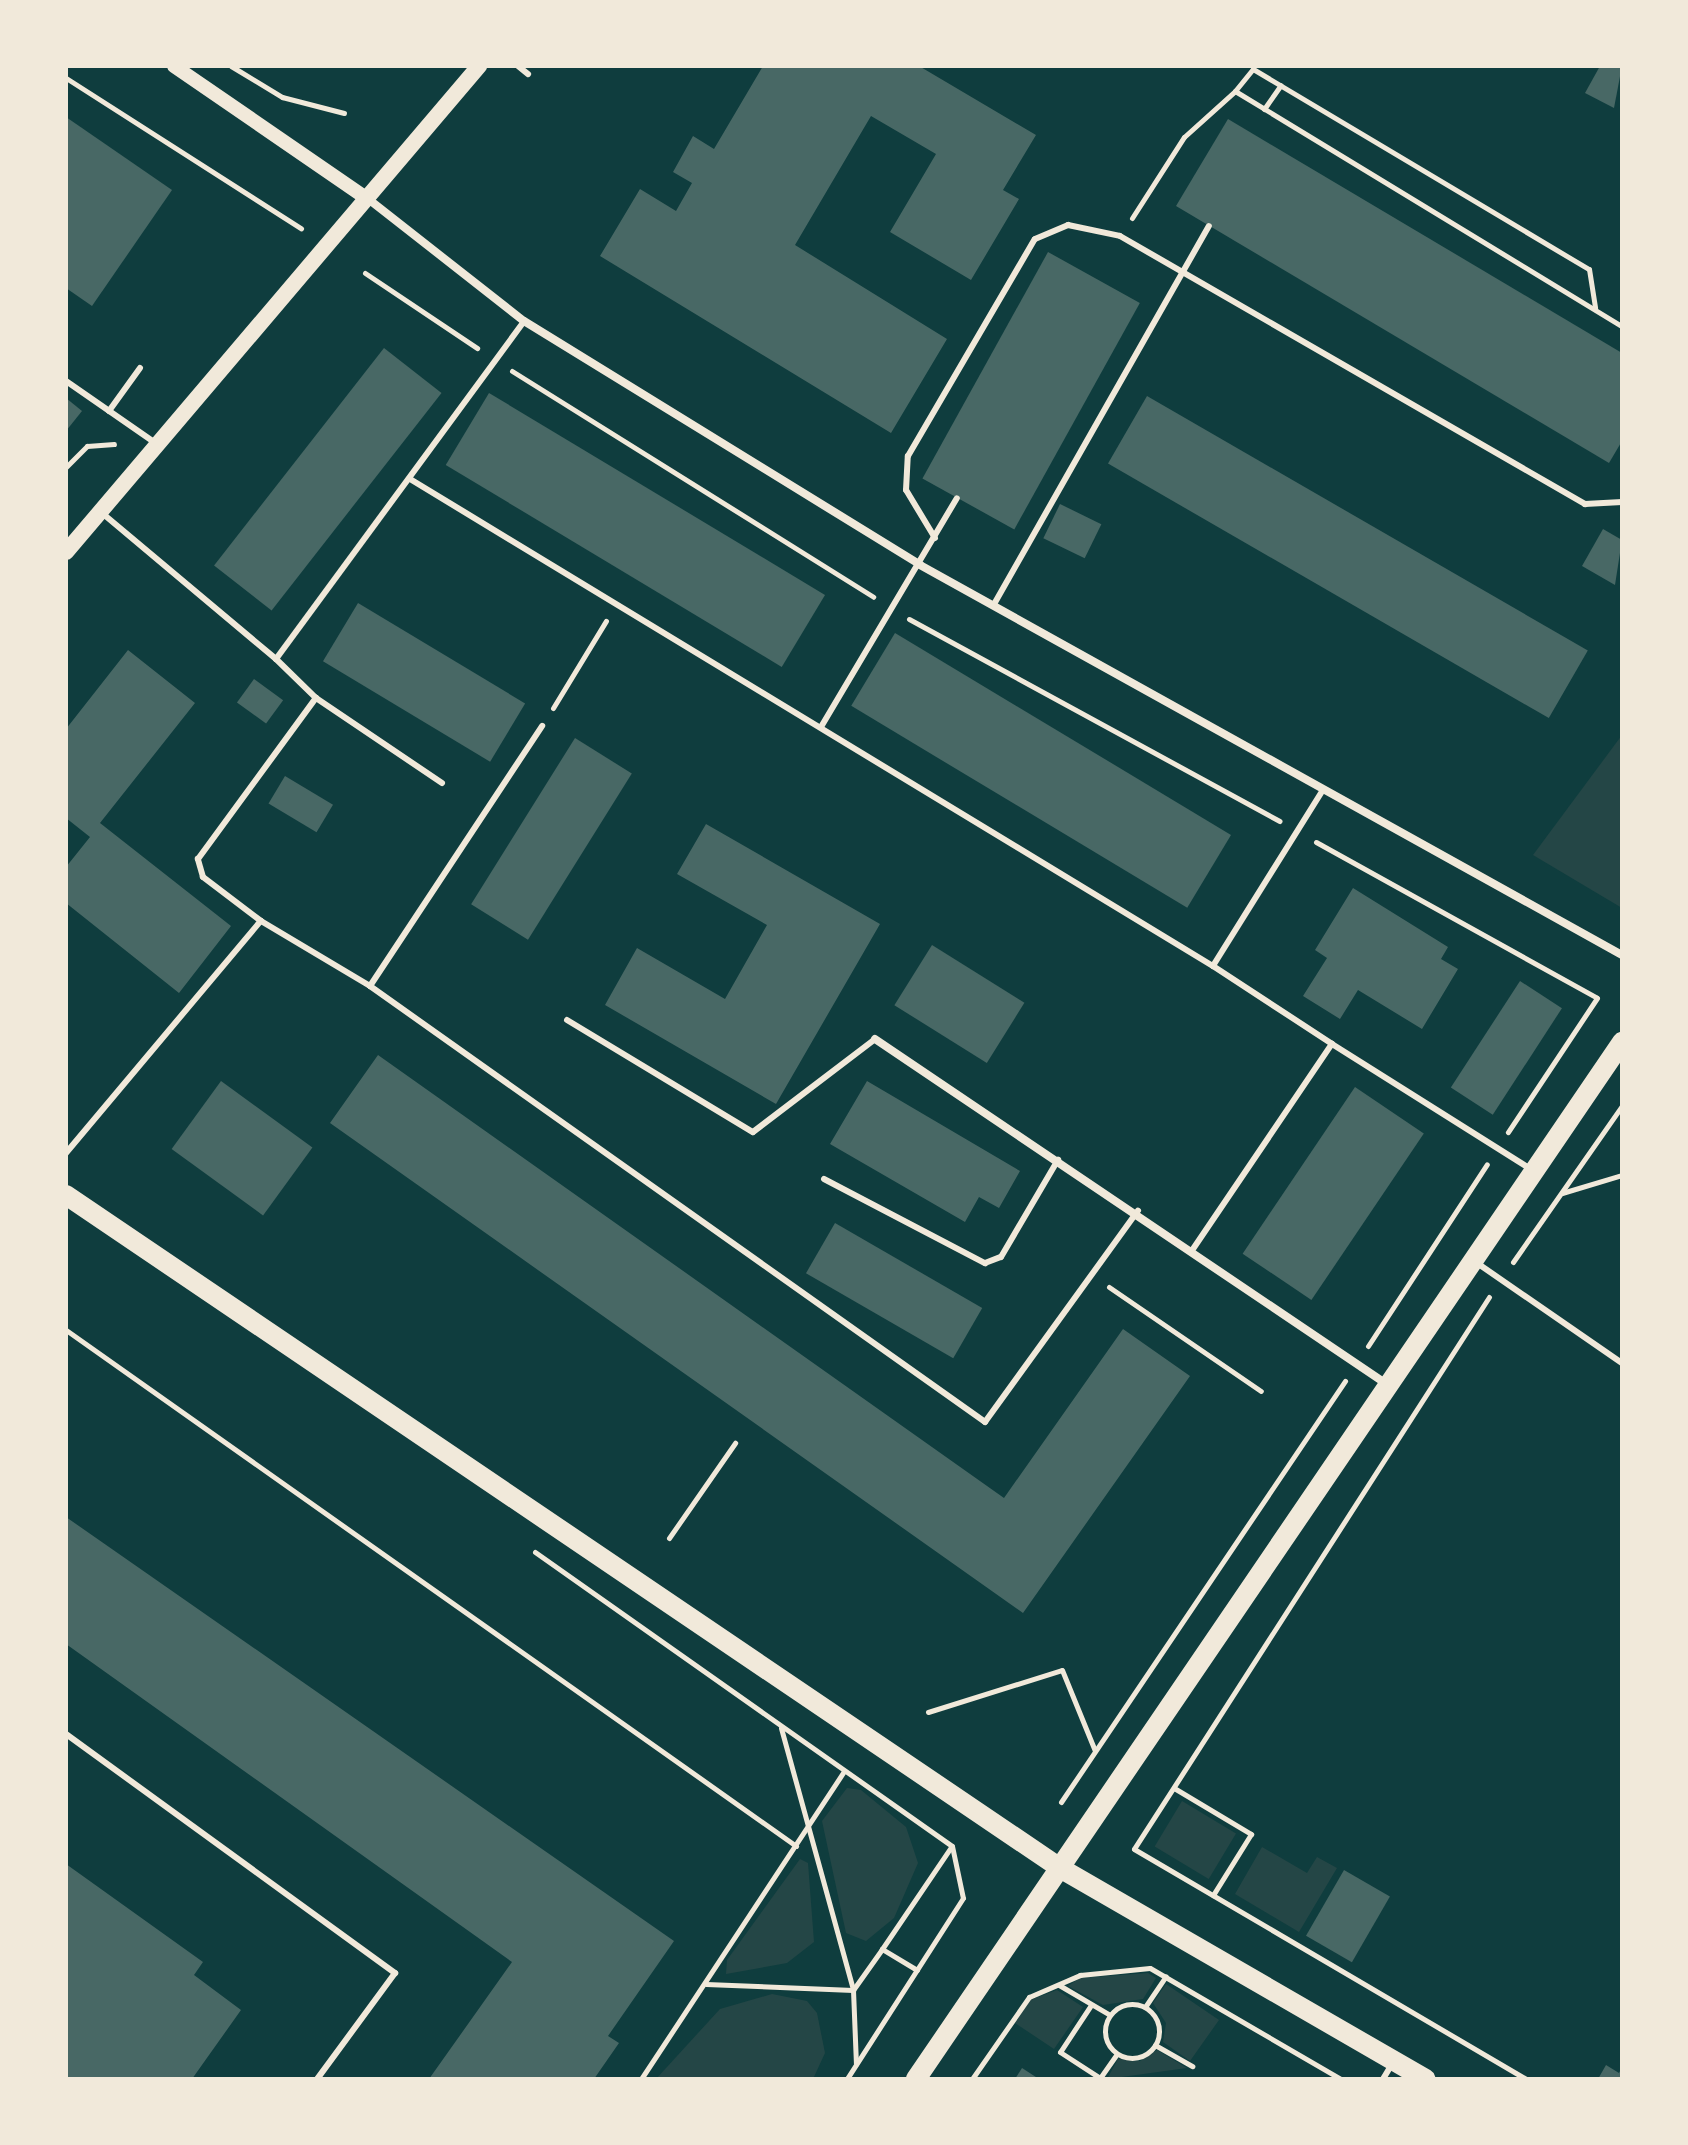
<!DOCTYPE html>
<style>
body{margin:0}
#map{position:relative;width:1688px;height:2145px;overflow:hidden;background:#0f3d3e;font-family:"Times New Roman",serif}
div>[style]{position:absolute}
.green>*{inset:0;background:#244646;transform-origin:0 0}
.building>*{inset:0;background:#486865;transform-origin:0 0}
.path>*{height:5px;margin:-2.5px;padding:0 2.5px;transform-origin:2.5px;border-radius:2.5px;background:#f1e9da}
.path>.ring{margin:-2.5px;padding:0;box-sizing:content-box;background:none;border:5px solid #f1e9da;border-radius:50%}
.service>*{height:6px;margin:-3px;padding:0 3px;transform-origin:3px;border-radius:3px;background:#f1e9da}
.minor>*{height:8px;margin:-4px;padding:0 4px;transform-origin:4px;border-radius:4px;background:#f1e9da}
.tertiary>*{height:14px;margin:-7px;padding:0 7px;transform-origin:7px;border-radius:7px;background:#f1e9da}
.secondary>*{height:16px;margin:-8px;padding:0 8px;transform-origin:8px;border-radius:8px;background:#f1e9da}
.primary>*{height:20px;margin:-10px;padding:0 10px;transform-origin:10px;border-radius:10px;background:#f1e9da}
span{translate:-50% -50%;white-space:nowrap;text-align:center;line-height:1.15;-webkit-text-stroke:6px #f1e9da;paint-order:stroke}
.frame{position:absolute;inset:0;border:68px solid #f1e9da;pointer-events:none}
</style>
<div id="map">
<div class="green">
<i style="clip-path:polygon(1622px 735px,1622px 908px,1533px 855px)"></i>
<i style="clip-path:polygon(847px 1788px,861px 1790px,906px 1827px,918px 1863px,894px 1918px,866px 1941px,846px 1933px,822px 1821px)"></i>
<i style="left:1182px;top:1801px;width:63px;height:53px;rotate:31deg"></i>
<i style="clip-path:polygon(1262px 1847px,1307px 1873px,1317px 1857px,1337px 1868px,1299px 1932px,1235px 1894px)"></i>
<i style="clip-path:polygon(800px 1859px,808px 1863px,814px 1942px,787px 1963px,726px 1974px,727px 1960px)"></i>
<i style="clip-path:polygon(1148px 1973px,1156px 1978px,1143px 1999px,1103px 2005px,1068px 1986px,1080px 1978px)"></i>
<i style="clip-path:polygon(1166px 1984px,1219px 2020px,1190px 2061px,1163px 2042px,1166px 2023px,1153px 2003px)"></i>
<i style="clip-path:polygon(1057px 1990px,1083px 2007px,1054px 2049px,1015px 2023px,1030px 2000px)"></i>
<i style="clip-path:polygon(772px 1994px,807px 2001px,817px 2013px,825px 2053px,813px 2079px,656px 2079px,720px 2009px)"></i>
<i style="clip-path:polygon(1157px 2050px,1187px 2068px,1107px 2079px,1118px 2059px,1140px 2061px)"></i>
</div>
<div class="building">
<i style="clip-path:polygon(763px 66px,919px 66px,1036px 135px,1003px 190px,1019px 199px,971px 280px,890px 232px,936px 154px,871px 116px,795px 245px,947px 339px,891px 433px,600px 256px,640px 189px,676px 211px,692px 183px,673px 172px,693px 136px,714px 149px)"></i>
<i style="clip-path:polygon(1600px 66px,1622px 66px,1614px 108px,1585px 93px)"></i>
<i style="clip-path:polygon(66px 117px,172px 190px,92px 306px,66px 288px)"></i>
<i style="clip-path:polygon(1228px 119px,1622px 353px,1622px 441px,1609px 463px,1176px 206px)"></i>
<i style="left:1048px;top:252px;width:105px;height:259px;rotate:29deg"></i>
<i style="left:384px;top:348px;width:73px;height:276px;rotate:38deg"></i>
<i style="left:489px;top:393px;width:392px;height:84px;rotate:31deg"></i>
<i style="left:1147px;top:396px;width:509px;height:78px;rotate:30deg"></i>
<i style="clip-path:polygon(66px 398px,82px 411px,66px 431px)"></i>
<i style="left:1060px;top:504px;width:46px;height:38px;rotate:26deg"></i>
<i style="clip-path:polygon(1603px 529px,1622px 540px,1615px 585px,1582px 566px)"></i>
<i style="left:358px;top:603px;width:195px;height:68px;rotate:31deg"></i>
<i style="left:895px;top:633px;width:392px;height:85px;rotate:31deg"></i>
<i style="clip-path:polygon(128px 650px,195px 703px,100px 823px,231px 926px,179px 993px,66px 903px,66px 867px,90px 837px,66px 818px,66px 729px)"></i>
<i style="left:254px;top:679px;width:36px;height:29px;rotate:36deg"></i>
<i style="left:575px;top:738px;width:67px;height:196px;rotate:32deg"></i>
<i style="left:285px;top:776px;width:56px;height:32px;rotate:31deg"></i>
<i style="clip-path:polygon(706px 824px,880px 924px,776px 1104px,605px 1005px,637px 948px,725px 999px,767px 925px,677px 874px)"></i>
<i style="clip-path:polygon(1353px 888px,1448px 947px,1441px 959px,1458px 969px,1422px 1029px,1358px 990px,1340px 1019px,1303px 996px,1327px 958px,1315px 950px)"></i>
<i style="left:932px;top:945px;width:109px;height:71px;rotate:32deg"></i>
<i style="left:1520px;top:981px;width:50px;height:127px;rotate:33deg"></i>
<i style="clip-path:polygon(378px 1055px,1004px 1498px,1123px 1329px,1190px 1376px,1023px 1613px,330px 1123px)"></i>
<i style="left:221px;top:1081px;width:113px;height:84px;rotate:36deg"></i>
<i style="clip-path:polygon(867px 1081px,1020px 1171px,999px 1208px,979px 1197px,965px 1222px,830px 1144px)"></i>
<i style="left:1355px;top:1087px;width:83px;height:201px;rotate:34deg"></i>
<i style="left:835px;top:1223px;width:170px;height:58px;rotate:30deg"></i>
<i style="clip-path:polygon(66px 1517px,674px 1941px,608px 2036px,619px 2043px,594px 2079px,429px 2079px,512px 1962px,66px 1644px)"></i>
<i style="clip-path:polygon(66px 1864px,203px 1962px,194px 1975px,241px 2010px,192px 2079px,66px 2079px)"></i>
<i style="left:1344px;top:1870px;width:53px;height:76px;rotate:30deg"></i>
<i style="clip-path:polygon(1606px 2065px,1619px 2073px,1622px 2067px,1622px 2079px,1598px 2079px)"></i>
<i style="clip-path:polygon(1022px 2068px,1039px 2079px,1015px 2079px)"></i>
</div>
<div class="path">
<i style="left:231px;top:66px;width:60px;rotate:31.3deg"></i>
<i style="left:282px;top:97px;width:64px;rotate:14.5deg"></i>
<i style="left:66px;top:78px;width:279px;rotate:32.6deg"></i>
<i style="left:1235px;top:91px;width:28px;rotate:-51deg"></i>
<i style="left:1253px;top:69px;width:391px;rotate:30.8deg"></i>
<i style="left:1589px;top:269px;width:39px;rotate:81deg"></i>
<i style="left:1264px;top:109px;width:29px;rotate:-55deg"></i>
<i style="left:1132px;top:218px;width:96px;rotate:-57.3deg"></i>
<i style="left:1184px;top:137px;width:69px;rotate:-42deg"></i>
<i style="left:1235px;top:91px;width:453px;rotate:31.3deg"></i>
<i style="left:365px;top:273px;width:135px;rotate:33.8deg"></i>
<i style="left:512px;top:371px;width:426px;rotate:32deg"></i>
<i style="left:66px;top:467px;width:30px;rotate:-45deg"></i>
<i style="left:87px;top:446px;width:27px;rotate:-4deg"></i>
<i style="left:909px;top:619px;width:422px;rotate:28.6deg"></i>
<i style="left:553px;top:708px;width:102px;rotate:-58.7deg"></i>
<i style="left:1316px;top:842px;width:321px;rotate:29deg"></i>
<i style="left:1597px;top:998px;width:161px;rotate:123.6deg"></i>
<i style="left:1562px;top:1193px;width:63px;rotate:-16.7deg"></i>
<i style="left:1513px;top:1262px;width:190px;rotate:-55.1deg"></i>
<i style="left:1109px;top:1287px;width:184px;rotate:34.4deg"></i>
<i style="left:1489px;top:1297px;width:656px;rotate:122.75deg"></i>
<i style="left:1134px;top:1849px;width:454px;rotate:30.4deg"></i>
<i style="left:66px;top:1330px;width:894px;rotate:35.25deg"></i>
<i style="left:1368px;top:1346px;width:217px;rotate:-56.8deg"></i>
<i style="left:669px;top:1538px;width:116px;rotate:-55.2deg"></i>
<i style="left:535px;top:1552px;width:510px;rotate:35.19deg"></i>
<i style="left:952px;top:1846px;width:53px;rotate:78.1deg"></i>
<i style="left:963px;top:1898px;width:215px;rotate:122.7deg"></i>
<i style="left:928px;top:1712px;width:140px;rotate:-17.4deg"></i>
<i style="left:1062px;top:1670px;width:87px;rotate:67.8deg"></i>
<i style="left:781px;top:1728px;width:272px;rotate:74.6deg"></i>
<i style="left:853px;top:1990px;width:74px;rotate:87.7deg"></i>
<i style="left:1174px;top:1788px;width:90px;rotate:30.9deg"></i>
<i style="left:1251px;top:1834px;width:72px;rotate:121.9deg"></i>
<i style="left:1061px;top:1802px;width:508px;rotate:-56deg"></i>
<i style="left:917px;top:1970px;width:41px;rotate:-149deg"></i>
<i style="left:882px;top:1949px;width:123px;rotate:-55.9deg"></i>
<i style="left:706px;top:1984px;width:147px;rotate:2.3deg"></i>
<i style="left:853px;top:1990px;width:50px;rotate:-54.7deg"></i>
<i style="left:1059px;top:1985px;width:59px;rotate:30.5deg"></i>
<i class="ring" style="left:1105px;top:2004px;width:49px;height:49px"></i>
<i style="left:1091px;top:2005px;width:56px;rotate:123.4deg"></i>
<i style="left:1060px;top:2052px;width:48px;rotate:33deg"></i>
<i style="left:1100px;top:2078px;width:29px;rotate:-55deg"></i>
<i style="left:1145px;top:2007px;width:37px;rotate:-56deg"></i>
<i style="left:1155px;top:2045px;width:43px;rotate:29.6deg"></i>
<i style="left:641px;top:2079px;width:369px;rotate:-56.6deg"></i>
<i style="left:972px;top:2079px;width:100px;rotate:-55.2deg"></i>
<i style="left:1029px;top:1997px;width:56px;rotate:-23.3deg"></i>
<i style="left:1080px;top:1975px;width:70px;rotate:-5.7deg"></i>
<i style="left:1150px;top:1968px;width:221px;rotate:30.2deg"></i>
</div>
<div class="service">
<i style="left:518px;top:66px;width:13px;rotate:39deg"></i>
<i style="left:66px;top:381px;width:107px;rotate:34.7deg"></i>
<i style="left:109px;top:411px;width:53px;rotate:-54.2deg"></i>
<i style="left:410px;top:479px;width:939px;rotate:31.24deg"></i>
<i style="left:102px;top:513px;width:227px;rotate:40deg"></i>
<i style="left:276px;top:659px;width:419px;rotate:-53.7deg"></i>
<i style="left:935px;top:538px;width:56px;rotate:-121.1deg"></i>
<i style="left:906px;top:490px;width:34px;rotate:-87deg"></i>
<i style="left:908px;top:456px;width:251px;rotate:-59.7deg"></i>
<i style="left:1035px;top:239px;width:36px;rotate:-23deg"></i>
<i style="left:1068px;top:225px;width:53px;rotate:11.9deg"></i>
<i style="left:1120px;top:236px;width:537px;rotate:29.96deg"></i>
<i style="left:1585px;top:504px;width:37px;rotate:-3deg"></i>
<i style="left:993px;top:606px;width:437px;rotate:-60.4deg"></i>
<i style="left:276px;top:659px;width:56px;rotate:44.3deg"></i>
<i style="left:316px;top:698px;width:152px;rotate:34deg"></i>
<i style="left:821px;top:727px;width:266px;rotate:-59.3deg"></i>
<i style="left:1321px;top:793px;width:204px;rotate:122deg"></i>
<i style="left:1213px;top:966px;width:142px;rotate:33.2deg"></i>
<i style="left:261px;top:921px;width:127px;rotate:30.8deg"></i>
<i style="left:370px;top:986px;width:754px;rotate:35.33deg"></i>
<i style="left:985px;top:1422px;width:261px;rotate:-54.1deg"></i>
<i style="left:370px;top:986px;width:312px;rotate:-56.5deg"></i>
<i style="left:567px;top:1020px;width:217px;rotate:31.1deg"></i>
<i style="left:753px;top:1132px;width:153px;rotate:-37.3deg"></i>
<i style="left:66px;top:1153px;width:303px;rotate:-50deg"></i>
<i style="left:261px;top:921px;width:73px;rotate:-142.8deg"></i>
<i style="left:203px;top:877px;width:19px;rotate:-106deg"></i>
<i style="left:198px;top:859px;width:200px;rotate:-53.8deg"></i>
<i style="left:824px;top:1179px;width:182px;rotate:27.6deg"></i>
<i style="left:985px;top:1263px;width:17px;rotate:-21deg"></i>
<i style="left:1001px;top:1257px;width:113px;rotate:-59.6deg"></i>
<i style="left:1193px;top:1249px;width:248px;rotate:-55.9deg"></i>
<i style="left:1332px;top:1044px;width:236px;rotate:32.2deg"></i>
<i style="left:1477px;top:1263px;width:176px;rotate:34.6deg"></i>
<i style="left:66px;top:1734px;width:407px;rotate:36deg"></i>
<i style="left:395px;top:1973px;width:132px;rotate:126.3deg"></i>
<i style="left:1383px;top:2079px;width:17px;rotate:-59deg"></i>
</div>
<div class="minor">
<i style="left:367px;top:198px;width:199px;rotate:38.1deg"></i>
<i style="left:524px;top:321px;width:465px;rotate:31.6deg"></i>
<i style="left:920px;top:565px;width:803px;rotate:29.05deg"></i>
<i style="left:875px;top:1039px;width:619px;rotate:34deg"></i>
</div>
<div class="tertiary">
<i style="left:174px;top:66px;width:233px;rotate:34.5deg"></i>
</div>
<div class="secondary">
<i style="left:66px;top:552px;width:638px;rotate:-49.64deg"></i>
</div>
<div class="primary">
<i style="left:66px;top:1195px;width:1200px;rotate:34.1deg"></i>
<i style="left:1060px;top:1868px;width:422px;rotate:30deg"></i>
<i style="left:916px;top:2079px;width:1255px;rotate:-55.75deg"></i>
</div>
<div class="frame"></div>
</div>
